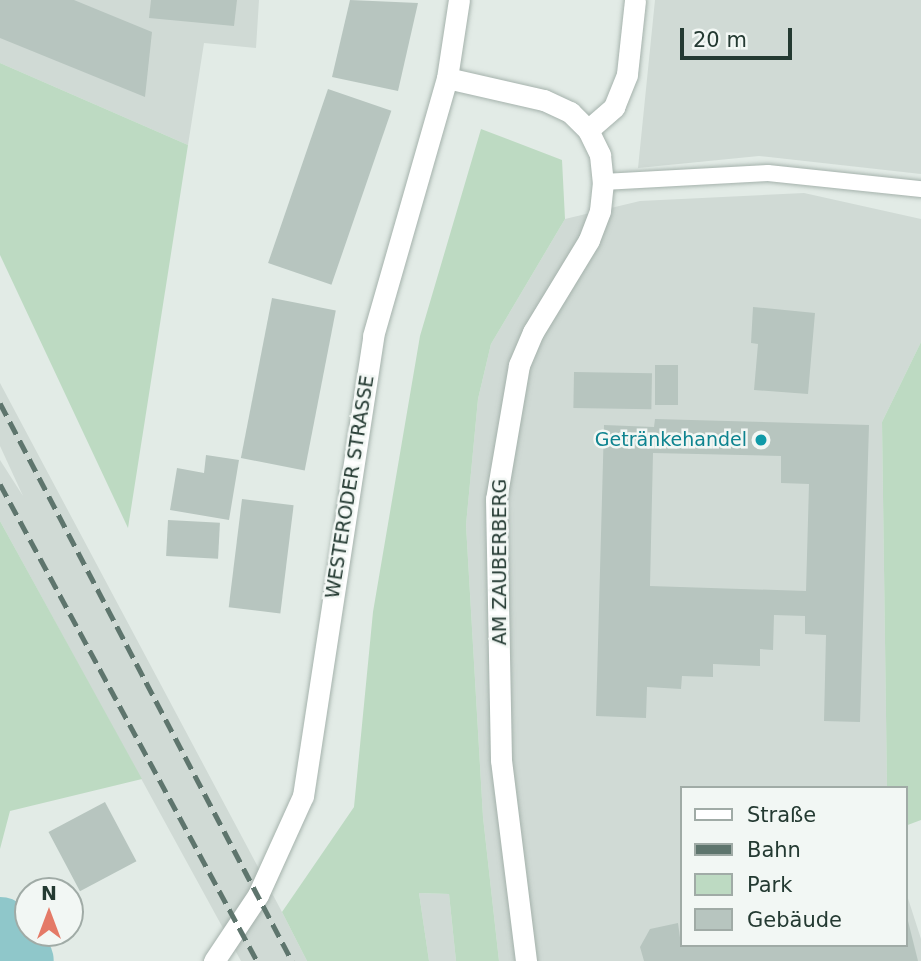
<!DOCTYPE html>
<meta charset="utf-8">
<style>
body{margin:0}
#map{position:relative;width:921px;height:961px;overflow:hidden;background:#e2ebe6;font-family:"DejaVu Sans",sans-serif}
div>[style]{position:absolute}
.built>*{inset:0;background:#d0dad5}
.green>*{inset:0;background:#bddac2}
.river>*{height:66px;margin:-33px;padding:0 33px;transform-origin:33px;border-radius:33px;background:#8fc7ca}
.building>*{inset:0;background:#b7c5bf;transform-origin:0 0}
.roads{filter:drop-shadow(0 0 2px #a5b2ac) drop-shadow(0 0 2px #a5b2ac)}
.service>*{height:16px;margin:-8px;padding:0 8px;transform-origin:8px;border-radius:8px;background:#fff}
.minor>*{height:21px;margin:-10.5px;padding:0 10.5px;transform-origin:10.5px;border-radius:10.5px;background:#fff}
.tertiary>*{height:21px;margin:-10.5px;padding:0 10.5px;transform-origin:10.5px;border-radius:10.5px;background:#fff}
.rail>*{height:5px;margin-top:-2.5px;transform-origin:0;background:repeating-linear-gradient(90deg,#5e756d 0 14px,transparent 0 21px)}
.dots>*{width:19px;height:19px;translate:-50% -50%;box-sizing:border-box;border:4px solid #f2f7f4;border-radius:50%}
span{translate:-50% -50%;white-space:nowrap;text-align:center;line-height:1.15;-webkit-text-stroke:5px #f2f7f4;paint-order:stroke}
.culture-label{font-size:19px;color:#0d838f}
.right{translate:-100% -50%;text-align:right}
.street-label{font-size:19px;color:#243a32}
.legend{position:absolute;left:680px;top:786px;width:228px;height:161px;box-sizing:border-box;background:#f2f7f4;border:2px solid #a0aba6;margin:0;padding:9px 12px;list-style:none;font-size:21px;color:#243a32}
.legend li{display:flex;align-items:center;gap:14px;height:35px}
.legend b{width:35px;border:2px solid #a0aba6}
.north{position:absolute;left:14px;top:877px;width:70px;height:70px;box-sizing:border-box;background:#f2f7f4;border:2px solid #a0aba6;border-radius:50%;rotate:0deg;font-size:19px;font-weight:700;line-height:28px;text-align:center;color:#243a32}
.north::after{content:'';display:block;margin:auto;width:24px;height:32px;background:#e47a67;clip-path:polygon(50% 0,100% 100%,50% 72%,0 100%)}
.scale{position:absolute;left:680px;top:28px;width:112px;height:32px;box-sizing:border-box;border:4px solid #243a32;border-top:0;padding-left:9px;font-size:21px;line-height:24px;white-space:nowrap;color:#243a32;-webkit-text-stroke:5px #f2f7f4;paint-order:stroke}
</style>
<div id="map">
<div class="built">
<i style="clip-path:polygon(0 0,259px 0,256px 48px,204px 43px,188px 145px,0 63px)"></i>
<i style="clip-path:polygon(655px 0,921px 0,921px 174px,759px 156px,638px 168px)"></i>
<i style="clip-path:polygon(804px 193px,921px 219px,921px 342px,882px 422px,887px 788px,681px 788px,681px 945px,905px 945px,905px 889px,921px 939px,921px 961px,499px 961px,483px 817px,466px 525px,478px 399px,491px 344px,565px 219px,640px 201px)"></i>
<i style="clip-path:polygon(0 383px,282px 912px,307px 961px,241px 961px,0 521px,0 460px,23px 496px,0 446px)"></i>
<i style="clip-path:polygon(419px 893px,449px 894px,456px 961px,429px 961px)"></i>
</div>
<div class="green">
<i style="clip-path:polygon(0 63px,188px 145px,128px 528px,0 255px)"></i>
<i style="clip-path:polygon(481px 129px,562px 160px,565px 219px,491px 344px,478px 399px,466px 525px,483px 817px,499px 961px,456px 961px,449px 894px,419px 893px,429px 961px,307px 961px,282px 912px,354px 807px,373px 612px,420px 336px)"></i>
<i style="clip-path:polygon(921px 342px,921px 820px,905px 826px,905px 788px,887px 788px,882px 422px)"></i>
<i style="clip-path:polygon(0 521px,142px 779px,10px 811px,0 849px)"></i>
</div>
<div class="river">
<i style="left:0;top:930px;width:37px;rotate:56deg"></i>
</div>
<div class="building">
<i style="clip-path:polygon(0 0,74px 0,152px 32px,145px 97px,0 38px)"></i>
<i style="clip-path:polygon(151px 0,237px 0,234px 26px,149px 18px)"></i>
<i style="clip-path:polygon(350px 0,418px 3px,398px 91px,332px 77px)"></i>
<i style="left:328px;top:89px;width:67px;height:184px;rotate:19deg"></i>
<i style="left:272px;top:298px;width:65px;height:163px;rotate:11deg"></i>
<i style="clip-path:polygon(753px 307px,815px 313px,808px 394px,754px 390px,758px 344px,751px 343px)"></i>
<i style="left:655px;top:365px;width:23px;height:40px"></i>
<i style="left:574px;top:372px;width:78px;height:36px;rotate:1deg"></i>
<i style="clip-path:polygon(evenodd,655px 419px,869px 425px,860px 722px,824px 721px,826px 635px,805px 634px,805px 616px,774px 615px,773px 650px,760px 649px,760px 666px,713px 664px,713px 677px,682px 676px,681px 689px,647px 687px,646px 718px,596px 716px,604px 425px,654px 427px,655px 419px,653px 453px,781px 456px,781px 483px,809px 484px,806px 591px,650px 586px,653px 453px)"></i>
<i style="clip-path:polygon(206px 455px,239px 460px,229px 520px,170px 510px,177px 468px,204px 473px)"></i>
<i style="left:242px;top:499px;width:52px;height:109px;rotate:7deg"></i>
<i style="left:168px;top:520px;width:52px;height:36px;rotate:3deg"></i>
<i style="left:105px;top:802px;width:67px;height:64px;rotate:62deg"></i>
<i style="clip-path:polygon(906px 913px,918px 961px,644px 961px,640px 947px,650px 929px,678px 923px,681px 945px,905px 945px)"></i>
</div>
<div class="roads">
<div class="service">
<i style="left:603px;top:182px;width:165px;rotate:-3.1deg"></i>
<i style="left:768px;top:173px;width:154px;rotate:6deg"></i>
</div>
<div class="minor">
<i style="left:447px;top:78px;width:99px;rotate:12.8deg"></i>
<i style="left:544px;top:100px;width:29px;rotate:25deg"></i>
<i style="left:570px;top:112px;width:25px;rotate:45deg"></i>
<i style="left:588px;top:130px;width:28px;rotate:64deg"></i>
<i style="left:600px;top:155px;width:27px;rotate:84deg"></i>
<i style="left:603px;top:182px;width:29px;rotate:96deg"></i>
<i style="left:600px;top:211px;width:31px;rotate:111deg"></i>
<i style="left:589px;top:240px;width:108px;rotate:121.3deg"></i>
<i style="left:533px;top:332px;width:36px;rotate:113deg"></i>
<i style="left:519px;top:365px;width:136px;rotate:99.7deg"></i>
<i style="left:496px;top:499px;width:261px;rotate:88.9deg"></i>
<i style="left:501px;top:760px;width:203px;rotate:82.9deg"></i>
<i style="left:588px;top:130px;width:35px;rotate:-41deg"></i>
<i style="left:614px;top:107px;width:35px;rotate:-68deg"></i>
<i style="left:627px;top:74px;width:74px;rotate:-83.8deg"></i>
</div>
<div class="tertiary">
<i style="left:214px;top:961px;width:79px;rotate:-56.3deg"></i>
<i style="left:258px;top:895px;width:109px;rotate:-65.6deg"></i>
<i style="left:303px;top:796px;width:465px;rotate:-81.3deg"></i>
<i style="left:373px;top:336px;width:268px;rotate:-74deg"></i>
<i style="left:447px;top:78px;width:79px;rotate:-81.3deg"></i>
</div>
</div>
<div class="rail">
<i style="left:0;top:403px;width:630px;rotate:62.38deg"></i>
<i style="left:0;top:484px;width:542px;rotate:61.68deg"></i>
</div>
<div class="dots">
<i style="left:761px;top:440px;background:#0f9aa8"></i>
</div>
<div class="culture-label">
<span class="right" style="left:747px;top:440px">Getränkehandel</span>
</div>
<div class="street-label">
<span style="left:350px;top:487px;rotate:-81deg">WESTERODER STRASSE</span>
<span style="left:500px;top:562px;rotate:-90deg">AM ZAUBERBERG</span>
</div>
<ul class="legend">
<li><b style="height:9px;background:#fff"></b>Straße</li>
<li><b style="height:9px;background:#5e756d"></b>Bahn</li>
<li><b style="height:19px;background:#bddac2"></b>Park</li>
<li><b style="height:19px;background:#b7c5bf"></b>Gebäude</li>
</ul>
<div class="north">N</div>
<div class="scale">20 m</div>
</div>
